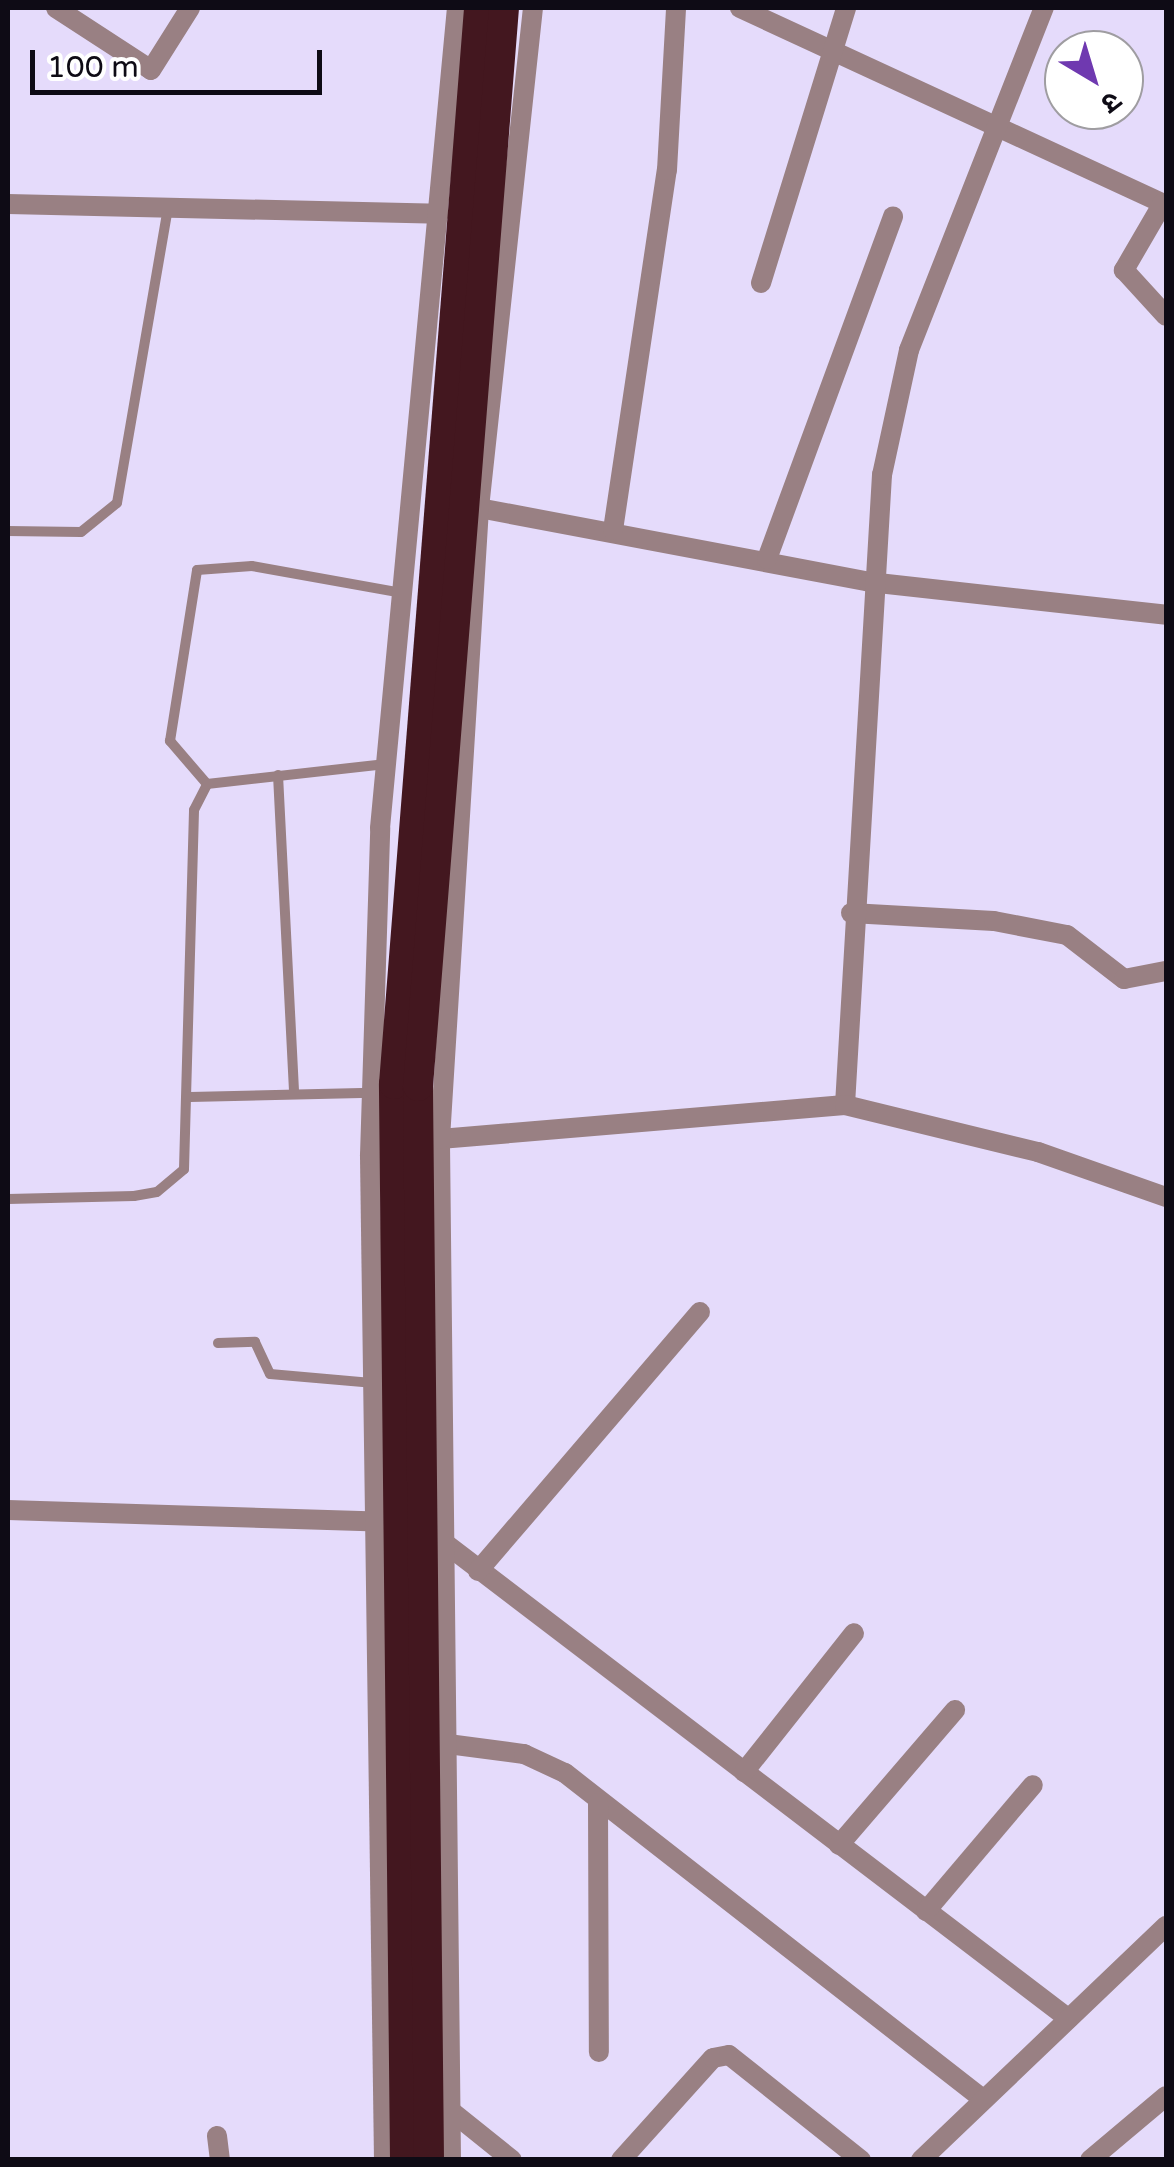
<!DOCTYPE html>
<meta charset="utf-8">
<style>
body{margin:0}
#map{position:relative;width:1174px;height:2167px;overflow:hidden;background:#e5dbfb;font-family:"Varela Round","Noto Sans Devanagari",sans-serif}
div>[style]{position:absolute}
.lane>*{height:10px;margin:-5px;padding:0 5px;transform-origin:5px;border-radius:5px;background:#998083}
.street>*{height:20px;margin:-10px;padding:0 10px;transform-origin:10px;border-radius:10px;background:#998083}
.highway>*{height:30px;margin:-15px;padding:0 15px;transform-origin:15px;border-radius:15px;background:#43171f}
span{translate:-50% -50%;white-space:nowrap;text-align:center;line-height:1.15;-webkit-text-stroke:8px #fff;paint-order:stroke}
.frame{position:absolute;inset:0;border:10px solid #0e0b15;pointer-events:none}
.north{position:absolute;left:1044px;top:30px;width:100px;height:100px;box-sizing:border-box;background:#fff;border:2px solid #9f9da1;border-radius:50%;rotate:142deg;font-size:28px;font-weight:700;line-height:40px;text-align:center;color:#0e0b15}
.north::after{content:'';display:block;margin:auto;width:35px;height:45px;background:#6f39b0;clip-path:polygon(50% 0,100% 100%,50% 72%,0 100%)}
.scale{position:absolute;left:30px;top:50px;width:292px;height:45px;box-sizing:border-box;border:5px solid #0e0b15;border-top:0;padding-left:12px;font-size:30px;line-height:35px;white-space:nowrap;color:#0e0b15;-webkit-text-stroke:8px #fff;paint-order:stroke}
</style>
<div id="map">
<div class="lane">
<i style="left:8px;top:531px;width:73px;rotate:0.8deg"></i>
<i style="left:81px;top:532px;width:46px;rotate:-38.9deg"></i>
<i style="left:117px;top:503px;width:299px;rotate:-80.2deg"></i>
<i style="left:278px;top:775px;width:319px;rotate:87.1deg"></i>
<i style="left:207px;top:784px;width:57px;rotate:-130.7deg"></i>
<i style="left:170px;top:741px;width:173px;rotate:-81deg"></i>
<i style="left:197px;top:570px;width:55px;rotate:-4.2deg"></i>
<i style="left:252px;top:566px;width:152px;rotate:10.2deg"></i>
<i style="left:190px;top:1097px;width:182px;rotate:-1.3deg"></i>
<i style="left:8px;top:1199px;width:126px;rotate:-1.4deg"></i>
<i style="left:134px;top:1196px;width:23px;rotate:-10deg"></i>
<i style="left:157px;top:1192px;width:35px;rotate:-40deg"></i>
<i style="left:184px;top:1169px;width:359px;rotate:-88.4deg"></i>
<i style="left:194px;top:810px;width:29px;rotate:-63deg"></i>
<i style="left:207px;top:784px;width:180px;rotate:-6.4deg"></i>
<i style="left:218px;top:1343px;width:37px;rotate:-2deg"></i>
<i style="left:255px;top:1342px;width:35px;rotate:65deg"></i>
<i style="left:270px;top:1374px;width:102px;rotate:5deg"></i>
</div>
<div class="street">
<i style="left:56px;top:8px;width:113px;rotate:33.1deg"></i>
<i style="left:151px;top:70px;width:73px;rotate:-57.8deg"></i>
<i style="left:740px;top:8px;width:469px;rotate:24.8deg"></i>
<i style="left:1163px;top:203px;width:78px;rotate:120.2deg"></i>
<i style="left:1124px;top:270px;width:62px;rotate:47.6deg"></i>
<i style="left:8px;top:204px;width:431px;rotate:1.3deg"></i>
<i style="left:761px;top:283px;width:288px;rotate:-72.8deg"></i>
<i style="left:479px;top:508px;width:397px;rotate:10.7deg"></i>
<i style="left:869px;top:582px;width:299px;rotate:6.3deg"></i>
<i style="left:613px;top:530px;width:364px;rotate:-81.5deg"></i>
<i style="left:667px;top:170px;width:162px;rotate:-86.8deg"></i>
<i style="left:767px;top:559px;width:365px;rotate:-69.8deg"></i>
<i style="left:851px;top:913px;width:143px;rotate:3.2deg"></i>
<i style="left:994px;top:921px;width:74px;rotate:10.9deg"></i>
<i style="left:1067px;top:935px;width:72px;rotate:37.7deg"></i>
<i style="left:1124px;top:979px;width:43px;rotate:-10.8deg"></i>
<i style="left:845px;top:1105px;width:631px;rotate:-86.64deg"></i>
<i style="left:882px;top:475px;width:128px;rotate:-77.8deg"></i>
<i style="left:909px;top:350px;width:368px;rotate:-68.5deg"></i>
<i style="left:440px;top:1139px;width:406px;rotate:-4.8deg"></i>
<i style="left:845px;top:1105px;width:199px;rotate:13.7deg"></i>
<i style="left:1038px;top:1152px;width:136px;rotate:19.4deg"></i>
<i style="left:8px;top:1510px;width:377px;rotate:1.8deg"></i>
<i style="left:442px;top:1541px;width:788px;rotate:37.32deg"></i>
<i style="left:478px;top:1571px;width:341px;rotate:-49.4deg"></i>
<i style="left:448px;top:1744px;width:77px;rotate:7.5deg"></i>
<i style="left:524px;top:1754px;width:45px;rotate:24.9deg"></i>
<i style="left:565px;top:1773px;width:531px;rotate:37.97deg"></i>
<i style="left:744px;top:1772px;width:177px;rotate:-51.6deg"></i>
<i style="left:598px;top:1803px;width:249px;rotate:89.8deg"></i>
<i style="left:839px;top:1845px;width:178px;rotate:-49.3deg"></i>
<i style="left:926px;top:1911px;width:165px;rotate:-49.7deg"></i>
<i style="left:451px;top:2111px;width:78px;rotate:38.8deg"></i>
<i style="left:217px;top:2136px;width:24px;rotate:83deg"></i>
<i style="left:384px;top:2160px;width:1005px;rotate:-90.8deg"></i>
<i style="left:370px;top:1155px;width:327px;rotate:-88.2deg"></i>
<i style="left:380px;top:828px;width:824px;rotate:-84.64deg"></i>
<i style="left:451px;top:2160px;width:1021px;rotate:-90.62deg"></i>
<i style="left:440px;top:1139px;width:632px;rotate:-86.46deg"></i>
<i style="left:479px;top:508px;width:503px;rotate:-83.84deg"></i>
<i style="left:621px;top:2160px;width:137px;rotate:-48deg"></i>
<i style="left:713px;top:2058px;width:16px;rotate:-11deg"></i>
<i style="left:729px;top:2055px;width:169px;rotate:38.5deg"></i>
<i style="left:921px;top:2160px;width:339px;rotate:-43.7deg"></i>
<i style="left:1090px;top:2160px;width:99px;rotate:-40.1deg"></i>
</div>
<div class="highway">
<i style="left:405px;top:2160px;width:1076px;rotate:-90.59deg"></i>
<i style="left:394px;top:1084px;width:1079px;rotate:-85.48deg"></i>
<i style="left:429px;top:2160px;width:1074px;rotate:-90.59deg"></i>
<i style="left:418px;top:1086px;width:1081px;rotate:-85.44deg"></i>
</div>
<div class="frame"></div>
<div class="north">उ</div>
<div class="scale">100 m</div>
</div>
